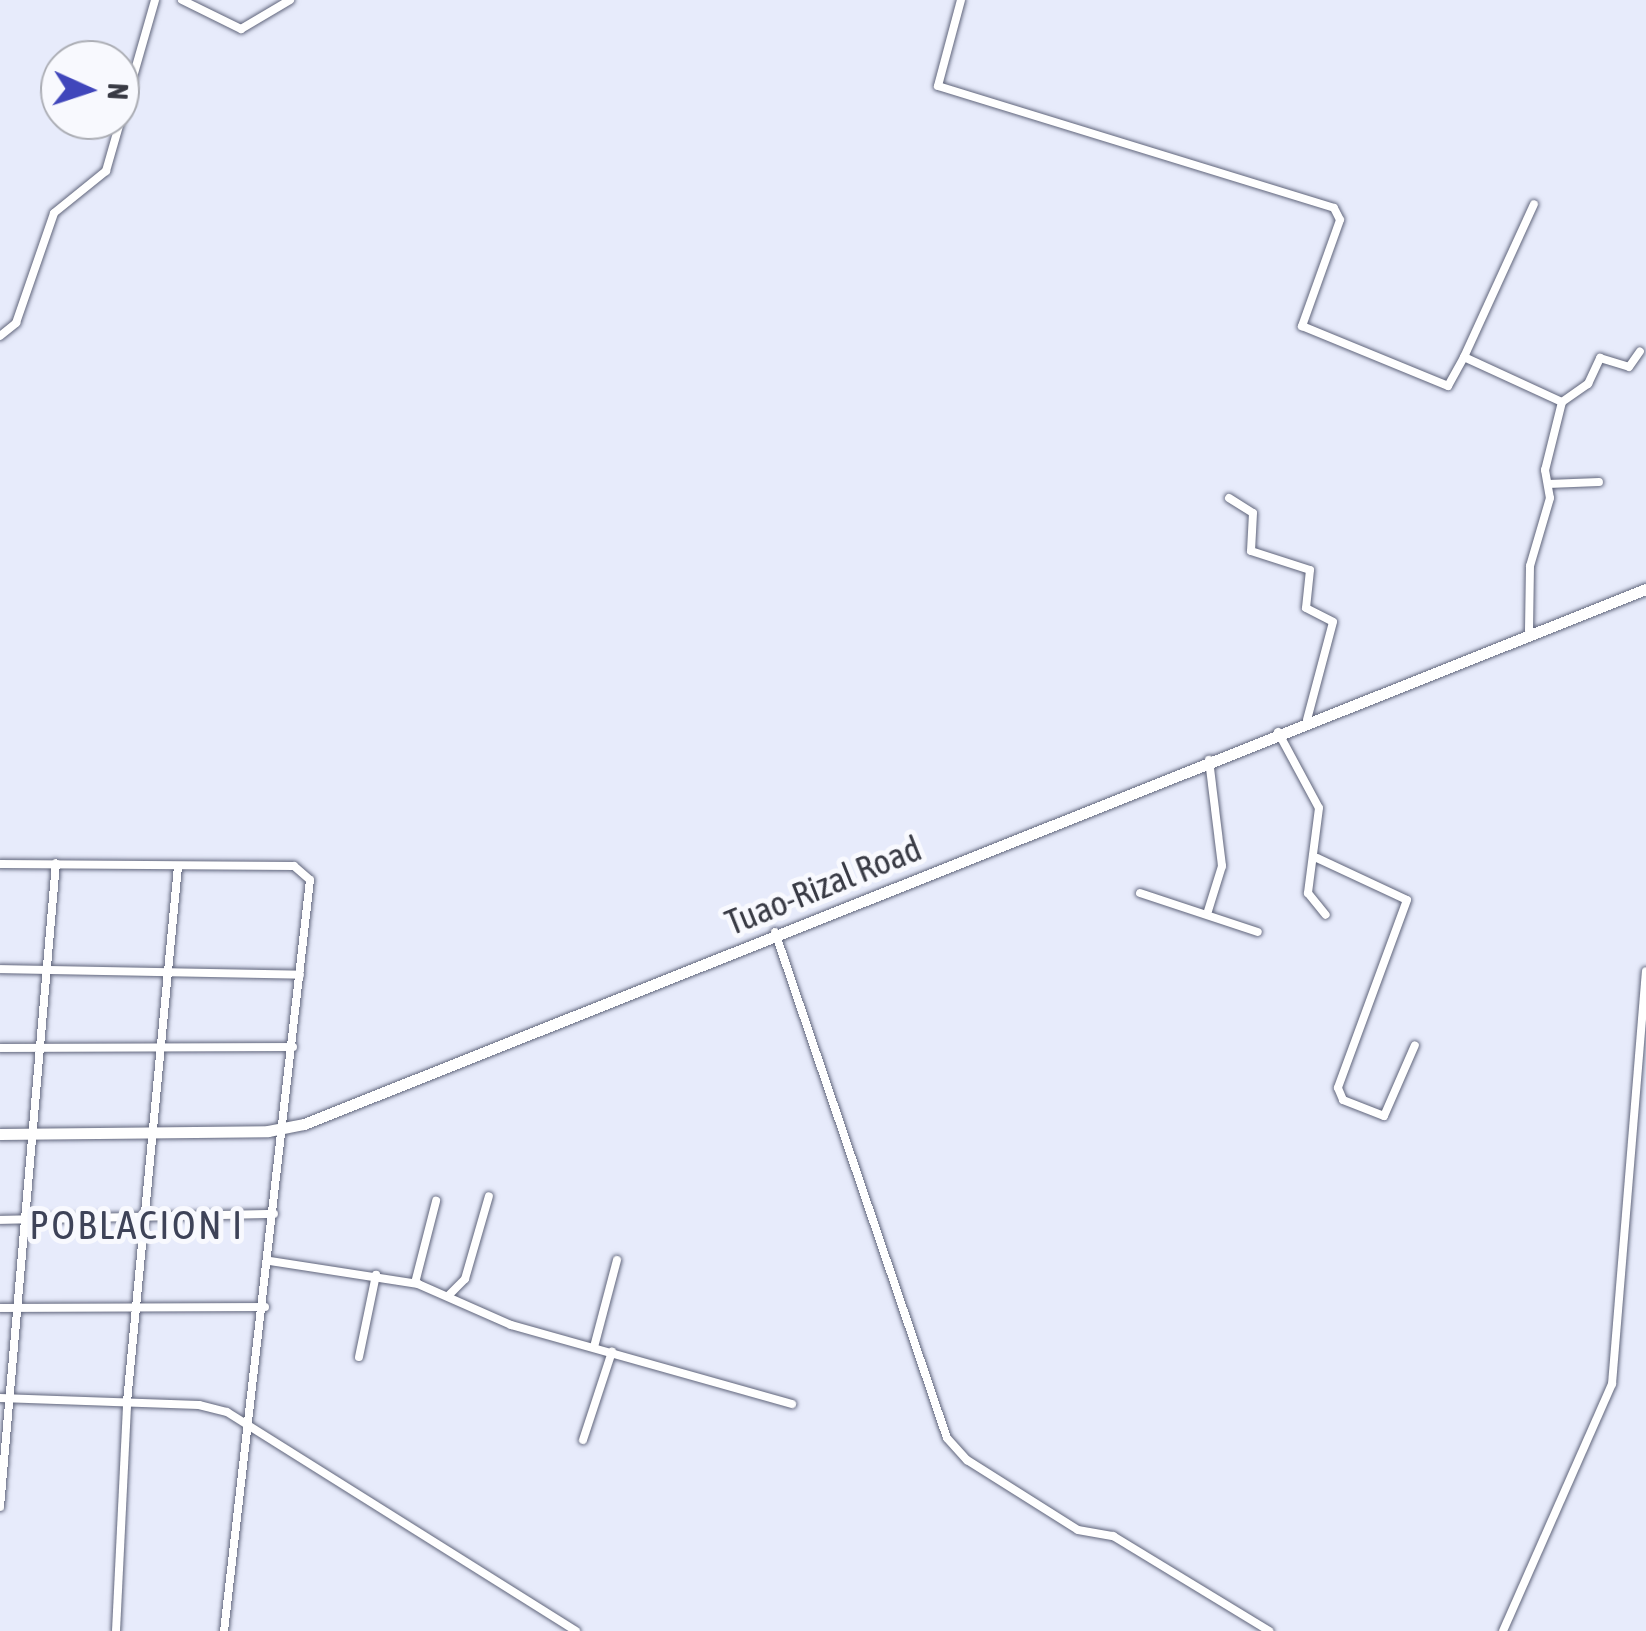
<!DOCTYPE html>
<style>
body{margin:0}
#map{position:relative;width:1646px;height:1631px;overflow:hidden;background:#e7ebfb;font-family:"Asap Condensed",sans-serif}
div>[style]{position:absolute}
.roads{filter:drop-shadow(0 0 2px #60657b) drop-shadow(0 0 2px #60657b)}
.street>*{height:8px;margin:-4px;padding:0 4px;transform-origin:4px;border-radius:4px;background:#fff}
.secondary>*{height:11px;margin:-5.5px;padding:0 5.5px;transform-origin:5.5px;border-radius:5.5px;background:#fff}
span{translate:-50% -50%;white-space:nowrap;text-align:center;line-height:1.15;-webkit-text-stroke:10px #f8f9fe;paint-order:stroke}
.street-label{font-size:35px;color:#383a44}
.quarter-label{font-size:40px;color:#3e4358;letter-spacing:2.5px}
.north{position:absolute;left:40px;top:40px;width:100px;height:100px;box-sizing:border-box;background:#f8f9fe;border:2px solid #abadb4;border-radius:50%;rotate:93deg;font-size:28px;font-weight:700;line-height:40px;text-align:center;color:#383a44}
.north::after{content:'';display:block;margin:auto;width:35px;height:45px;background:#4046bb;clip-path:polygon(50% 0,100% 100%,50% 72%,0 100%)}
</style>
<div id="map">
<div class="roads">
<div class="street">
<i style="left:182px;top:0;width:66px;rotate:26.2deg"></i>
<i style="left:241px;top:29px;width:57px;rotate:-30.6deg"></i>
<i style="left:961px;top:0;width:89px;rotate:105deg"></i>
<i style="left:938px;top:86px;width:414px;rotate:17.1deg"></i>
<i style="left:1334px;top:208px;width:13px;rotate:63deg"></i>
<i style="left:1340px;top:220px;width:113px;rotate:109.7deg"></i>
<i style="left:1302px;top:326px;width:158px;rotate:22.3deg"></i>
<i style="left:1448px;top:386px;width:33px;rotate:-61deg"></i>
<i style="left:1464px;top:357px;width:108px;rotate:24.7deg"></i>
<i style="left:1562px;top:402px;width:70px;rotate:104deg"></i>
<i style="left:1545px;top:470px;width:28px;rotate:80deg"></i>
<i style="left:1550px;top:498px;width:71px;rotate:106.4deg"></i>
<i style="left:1530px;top:566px;width:65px;rotate:90.9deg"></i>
<i style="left:0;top:336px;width:21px;rotate:-39deg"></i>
<i style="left:16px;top:323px;width:116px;rotate:-70.9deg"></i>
<i style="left:54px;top:213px;width:67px;rotate:-38.9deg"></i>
<i style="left:106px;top:171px;width:178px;rotate:-74deg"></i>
<i style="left:1464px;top:357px;width:168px;rotate:-65.4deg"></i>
<i style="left:1562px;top:402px;width:32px;rotate:-35deg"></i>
<i style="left:1588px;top:384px;width:29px;rotate:-65deg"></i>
<i style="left:1600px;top:358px;width:30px;rotate:17deg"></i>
<i style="left:1629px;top:367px;width:19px;rotate:-55deg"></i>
<i style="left:1548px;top:484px;width:51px;rotate:-2.2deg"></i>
<i style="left:1229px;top:498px;width:28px;rotate:32deg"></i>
<i style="left:1253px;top:513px;width:38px;rotate:93deg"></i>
<i style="left:1251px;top:551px;width:62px;rotate:17.9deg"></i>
<i style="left:1310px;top:570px;width:38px;rotate:96deg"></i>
<i style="left:1306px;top:608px;width:30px;rotate:27deg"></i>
<i style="left:1333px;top:622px;width:101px;rotate:104.9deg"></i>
<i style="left:1278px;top:732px;width:86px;rotate:61.7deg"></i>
<i style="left:1319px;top:808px;width:86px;rotate:97.4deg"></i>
<i style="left:1308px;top:893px;width:28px;rotate:51deg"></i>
<i style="left:1317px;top:858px;width:99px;rotate:25deg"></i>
<i style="left:1407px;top:900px;width:200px;rotate:110.2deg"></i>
<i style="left:1338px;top:1088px;width:13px;rotate:67deg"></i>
<i style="left:1343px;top:1100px;width:44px;rotate:21.3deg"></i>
<i style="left:1384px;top:1116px;width:77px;rotate:-66.4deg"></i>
<i style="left:0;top:864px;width:294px;rotate:0.4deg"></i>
<i style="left:294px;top:866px;width:21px;rotate:41deg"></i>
<i style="left:310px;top:880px;width:756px;rotate:96.53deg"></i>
<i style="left:1140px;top:893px;width:124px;rotate:18.3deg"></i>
<i style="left:1208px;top:911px;width:47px;rotate:-72.7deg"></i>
<i style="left:1222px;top:866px;width:107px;rotate:-97deg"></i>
<i style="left:775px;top:932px;width:534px;rotate:71.23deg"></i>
<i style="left:947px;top:1438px;width:30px;rotate:48deg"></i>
<i style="left:967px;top:1460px;width:131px;rotate:32.2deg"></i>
<i style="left:1078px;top:1530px;width:36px;rotate:10deg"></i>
<i style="left:1113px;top:1536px;width:183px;rotate:31.3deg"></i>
<i style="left:0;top:969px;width:300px;rotate:1.1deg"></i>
<i style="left:0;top:1048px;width:293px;rotate:-0.2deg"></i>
<i style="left:0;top:1220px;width:274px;rotate:-1.3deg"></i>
<i style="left:270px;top:1261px;width:150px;rotate:8.8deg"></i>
<i style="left:418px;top:1284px;width:102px;rotate:23.8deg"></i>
<i style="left:511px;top:1325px;width:292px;rotate:15.7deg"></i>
<i style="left:415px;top:1283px;width:85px;rotate:-75.6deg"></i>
<i style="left:448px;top:1296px;width:24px;rotate:-45deg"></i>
<i style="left:465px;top:1279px;width:86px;rotate:-73.9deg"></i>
<i style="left:0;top:1308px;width:265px;rotate:-0.2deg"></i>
<i style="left:594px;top:1347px;width:90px;rotate:-75.2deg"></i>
<i style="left:359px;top:1357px;width:84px;rotate:-78.3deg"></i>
<i style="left:0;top:1398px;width:199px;rotate:2deg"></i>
<i style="left:199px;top:1405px;width:29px;rotate:14deg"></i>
<i style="left:227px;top:1412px;width:412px;rotate:32.1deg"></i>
<i style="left:583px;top:1440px;width:93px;rotate:-71.8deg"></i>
<i style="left:0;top:1507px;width:646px;rotate:-85.03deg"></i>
<i style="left:116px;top:1631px;width:229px;rotate:-87.2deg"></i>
<i style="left:127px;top:1402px;width:538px;rotate:-84.56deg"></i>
<i style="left:1503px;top:1631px;width:270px;rotate:-66.2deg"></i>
<i style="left:1612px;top:1384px;width:414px;rotate:-85.3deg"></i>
</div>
<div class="secondary">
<i style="left:0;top:1134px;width:268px;rotate:-0.6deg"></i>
<i style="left:268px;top:1131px;width:37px;rotate:-11deg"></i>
<i style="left:304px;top:1124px;width:1445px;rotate:-21.74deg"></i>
</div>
</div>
<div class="street-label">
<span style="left:823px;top:885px;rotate:-22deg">Tuao-Rizal Road</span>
</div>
<div class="quarter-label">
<span style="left:137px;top:1225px">POBLACION I</span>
</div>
<div class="north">N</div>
</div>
